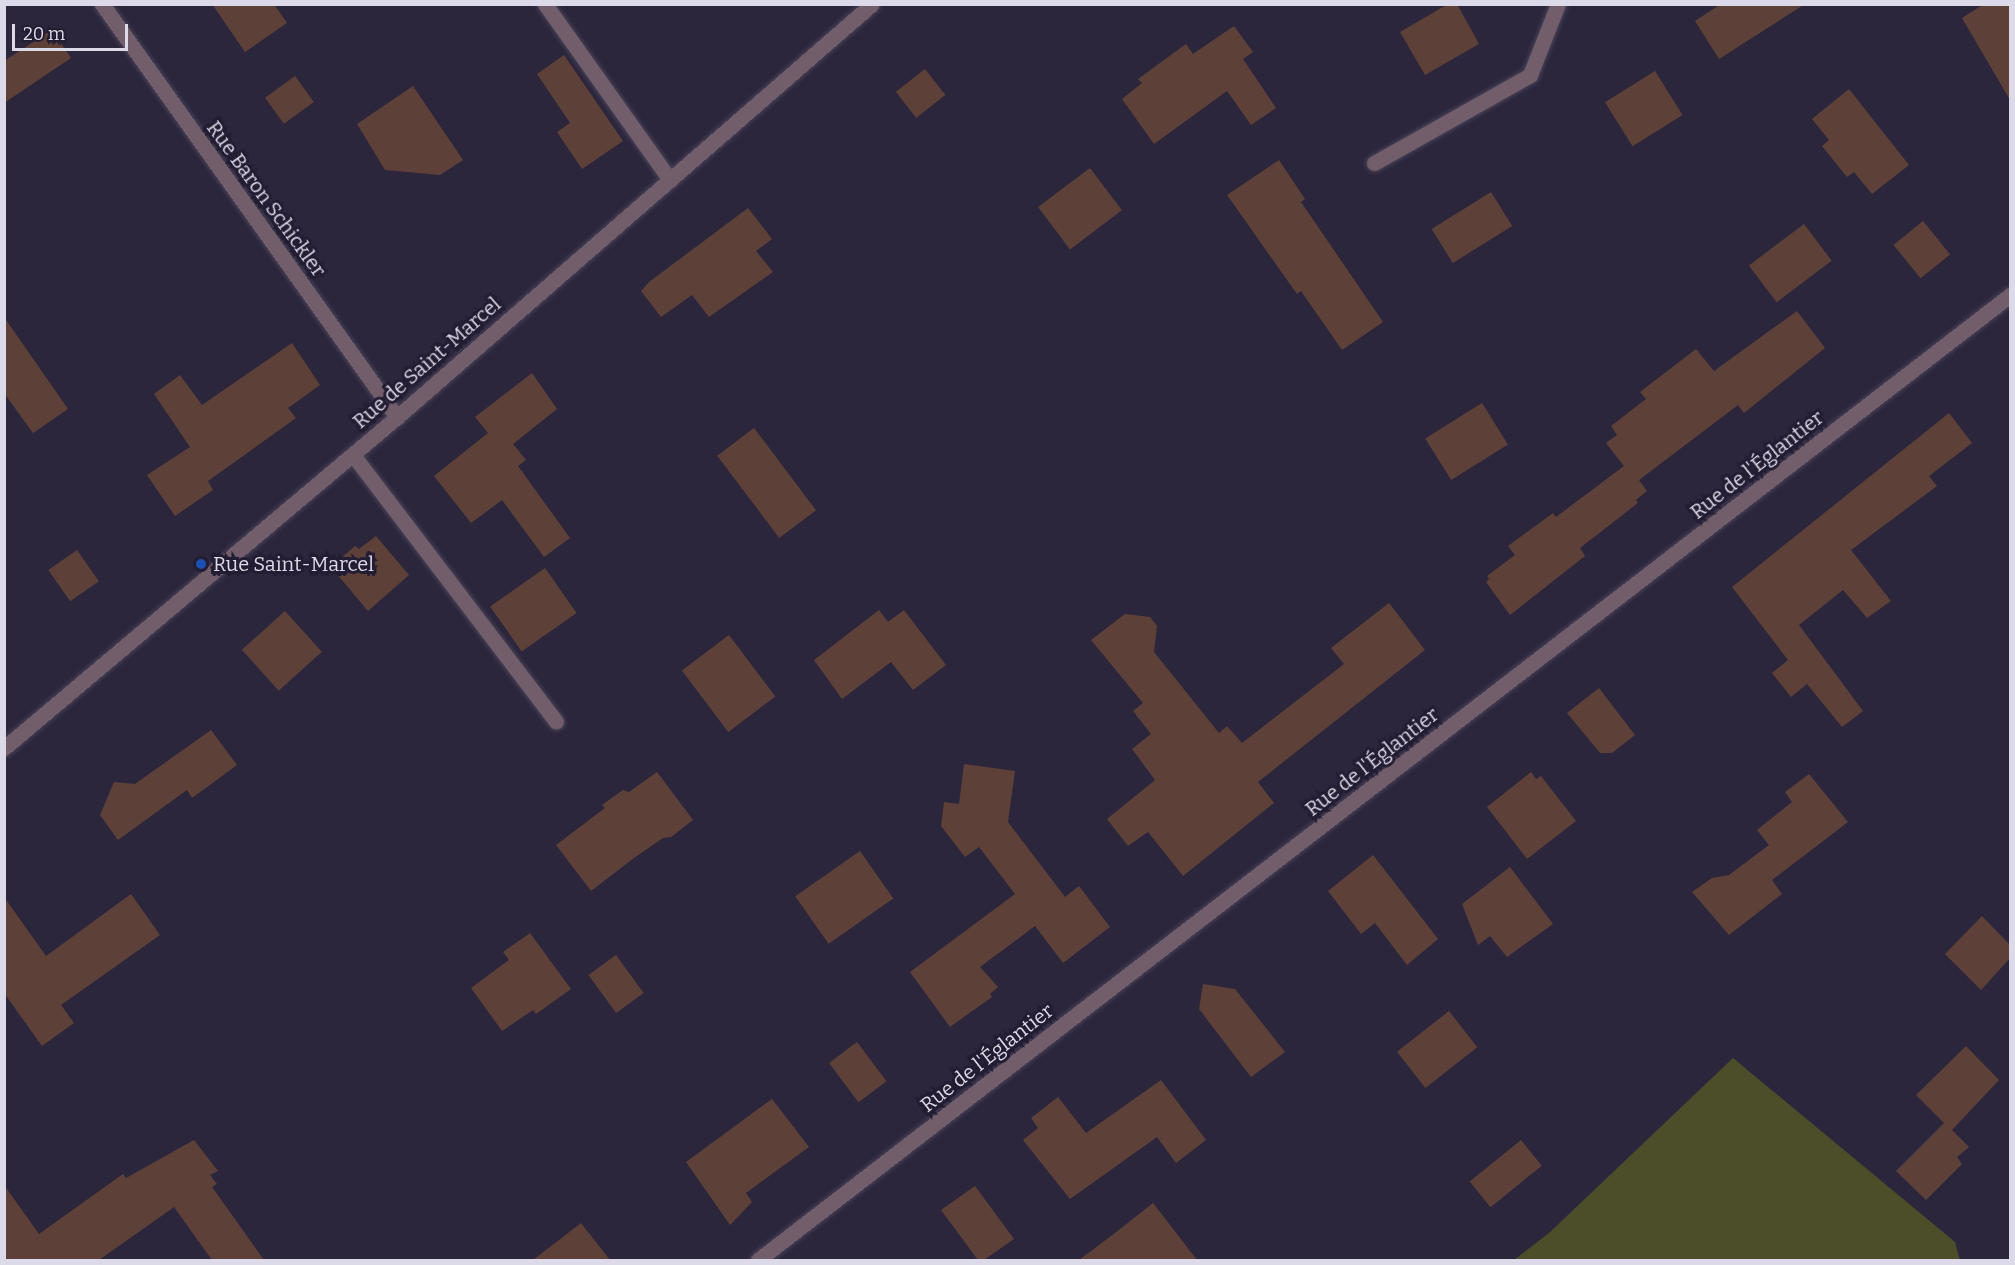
<!DOCTYPE html>
<meta charset="utf-8">
<style>
body{margin:0}
#map{position:relative;width:2015px;height:1265px;overflow:hidden;background:#2c263d;font-family:Bitter,serif}
div>[style]{position:absolute}
.green>*{inset:0;background:#4c4d29}
.building>*{inset:0;background:#5d4138;transform-origin:0 0}
.roads{filter:drop-shadow(0 0 2px #484358) drop-shadow(0 0 2px #484358)}
.lane>*{height:15px;margin:-7.5px;padding:0 7.5px;transform-origin:7.5px;border-radius:7.5px;background:#725e6a}
.street>*{height:15px;margin:-7.5px;padding:0 7.5px;transform-origin:7.5px;border-radius:7.5px;background:#725e6a}
.dots>*{width:16px;height:16px;translate:-50% -50%;box-sizing:border-box;border:3px solid #231d33;border-radius:50%}
span{translate:-50% -50%;white-space:nowrap;text-align:center;line-height:1.15;-webkit-text-stroke:6px #231d33;paint-order:stroke}
.street-label{font-size:20px;color:#dcd9e8}
.poi-label{font-size:20px;color:#dcd9e8}
.left{translate:0 -50%;text-align:left}
.frame{position:absolute;inset:0;border:6px solid #dcd9e8;pointer-events:none}
.scale{position:absolute;left:12px;top:24px;width:116px;height:27px;box-sizing:border-box;border:3px solid #dcd9e8;border-top:0;padding-left:8px;font-size:18px;line-height:21px;white-space:nowrap;color:#dcd9e8;-webkit-text-stroke:4px #231d33;paint-order:stroke}
</style>
<div id="map">
<div class="green">
<i style="clip-path:polygon(1733px 1058px,1955px 1242px,1960px 1260px,1514px 1260px,1549px 1233px)"></i>
</div>
<div class="building">
<i style="clip-path:polygon(212px 4px,274px 4px,287px 23px,245px 52px)"></i>
<i style="clip-path:polygon(1448px 4px,1457px 4px,1479px 44px,1425px 75px,1400px 32px)"></i>
<i style="clip-path:polygon(1721px 4px,1805px 4px,1719px 59px,1695px 21px)"></i>
<i style="clip-path:polygon(1984px 4px,2010px 4px,2010px 100px,1962px 18px)"></i>
<i style="clip-path:polygon(1234px 26px,1253px 52px,1243px 59px,1276px 108px,1251px 125px,1227px 91px,1154px 144px,1122px 99px,1142px 83px,1138px 79px,1186px 44px,1193px 54px)"></i>
<i style="clip-path:polygon(52px 30px,71px 58px,4px 103px,4px 61px)"></i>
<i style="clip-path:polygon(564px 55px,623px 141px,582px 169px,557px 132px,570px 123px,537px 74px)"></i>
<i style="left:925px;top:69px;width:33px;height:37px;rotate:52deg"></i>
<i style="left:1655px;top:71px;width:52px;height:59px;rotate:58deg"></i>
<i style="left:295px;top:76px;width:32px;height:37px;rotate:54deg"></i>
<i style="clip-path:polygon(413px 86px,463px 160px,440px 175px,385px 170px,357px 124px)"></i>
<i style="clip-path:polygon(1849px 89px,1909px 165px,1872px 194px,1854px 172px,1847px 177px,1822px 146px,1829px 140px,1812px 119px)"></i>
<i style="clip-path:polygon(1279px 160px,1305px 199px,1301px 202px,1383px 322px,1342px 350px,1301px 291px,1297px 294px,1227px 195px)"></i>
<i style="left:1090px;top:168px;width:53px;height:65px;rotate:53deg"></i>
<i style="left:1491px;top:192px;width:40px;height:70px;rotate:58deg"></i>
<i style="clip-path:polygon(748px 208px,772px 239px,756px 251px,773px 272px,709px 317px,692px 295px,661px 317px,641px 291px,649px 282px)"></i>
<i style="left:1923px;top:221px;width:43px;height:38px;rotate:51deg"></i>
<i style="left:1804px;top:224px;width:46px;height:69px;rotate:53deg"></i>
<i style="clip-path:polygon(1797px 311px,1825px 348px,1744px 413px,1738px 405px,1639px 480px,1647px 491px,1636px 500px,1638px 503px,1580px 548px,1585px 556px,1510px 615px,1486px 582px,1489px 579px,1487px 576px,1515px 555px,1508px 546px,1553px 513px,1556px 517px,1624px 466px,1606px 443px,1617px 435px,1611px 426px,1646px 399px,1640px 392px,1696px 349px,1714px 371px)"></i>
<i style="clip-path:polygon(4px 317px,68px 409px,33px 433px,4px 393px)"></i>
<i style="clip-path:polygon(292px 343px,320px 385px,288px 408px,296px 418px,208px 481px,213px 490px,175px 516px,147px 475px,190px 447px,154px 394px,180px 375px,202px 405px)"></i>
<i style="clip-path:polygon(532px 373px,557px 409px,513px 444px,526px 460px,518px 466px,570px 538px,544px 557px,502px 500px,471px 523px,434px 476px,488px 433px,475px 417px)"></i>
<i style="left:1482px;top:403px;width:49px;height:67px;rotate:58deg"></i>
<i style="clip-path:polygon(1949px 413px,1972px 443px,1929px 476px,1937px 486px,1851px 550px,1891px 601px,1867px 618px,1843px 590px,1799px 625px,1863px 711px,1842px 727px,1807px 684px,1791px 697px,1772px 673px,1788px 660px,1732px 587px)"></i>
<i style="left:754px;top:428px;width:103px;height:46px;rotate:53deg"></i>
<i style="clip-path:polygon(376px 536px,409px 575px,368px 611px,331px 567px,355px 546px,359px 549px)"></i>
<i style="left:77px;top:550px;width:38px;height:35px;rotate:55deg"></i>
<i style="left:545px;top:568px;width:55px;height:67px;rotate:55deg"></i>
<i style="clip-path:polygon(1389px 603px,1425px 650px,1258px 782px,1274px 803px,1183px 876px,1148px 832px,1128px 846px,1107px 819px,1155px 780px,1132px 749px,1151px 734px,1133px 711px,1143px 703px,1091px 640px,1125px 614px,1150px 617px,1157px 626px,1154px 652px,1219px 733px,1227px 726px,1242px 743px,1344px 664px,1331px 648px)"></i>
<i style="clip-path:polygon(879px 610px,888px 622px,904px 610px,946px 665px,913px 690px,891px 662px,842px 699px,814px 660px)"></i>
<i style="left:285px;top:611px;width:55px;height:58px;rotate:48deg"></i>
<i style="left:729px;top:635px;width:77px;height:59px;rotate:53deg"></i>
<i style="clip-path:polygon(1599px 688px,1635px 735px,1612px 753px,1600px 753px,1567px 713px)"></i>
<i style="clip-path:polygon(211px 730px,237px 765px,192px 798px,187px 790px,118px 840px,100px 815px,114px 782px,135px 784px)"></i>
<i style="clip-path:polygon(964px 764px,1015px 771px,1008px 822px,1065px 897px,1079px 886px,1110px 927px,1063px 963px,1035px 926px,980px 967px,998px 987px,990px 994px,992px 997px,950px 1027px,910px 972px,1015px 894px,979px 847px,965px 857px,941px 826px,944px 802px,959px 804px)"></i>
<i style="clip-path:polygon(657px 772px,693px 820px,671px 837px,663px 838px,634px 858px,591px 891px,556px 845px,605px 808px,602px 805px,623px 790px,629px 792px)"></i>
<i style="clip-path:polygon(1531px 772px,1536px 779px,1541px 776px,1576px 821px,1527px 859px,1487px 807px)"></i>
<i style="clip-path:polygon(1809px 774px,1848px 822px,1772px 880px,1782px 894px,1729px 935px,1692px 892px,1712px 878px,1729px 875px,1769px 845px,1757px 830px,1792px 802px,1785px 792px)"></i>
<i style="left:860px;top:851px;width:58px;height:79px;rotate:55deg"></i>
<i style="clip-path:polygon(1373px 855px,1438px 939px,1407px 965px,1375px 923px,1361px 934px,1328px 891px)"></i>
<i style="clip-path:polygon(1510px 867px,1553px 924px,1507px 957px,1490px 936px,1478px 945px,1462px 904px)"></i>
<i style="clip-path:polygon(131px 894px,160px 935px,61px 1005px,74px 1023px,42px 1046px,4px 993px,4px 897px,46px 956px)"></i>
<i style="clip-path:polygon(1982px 916px,2010px 945px,2010px 958px,1981px 990px,1945px 954px)"></i>
<i style="clip-path:polygon(530px 933px,571px 989px,536px 1014px,533px 1010px,502px 1031px,471px 988px,509px 960px,503px 952px)"></i>
<i style="left:616px;top:955px;width:47px;height:34px;rotate:54deg"></i>
<i style="clip-path:polygon(1203px 984px,1235px 989px,1285px 1052px,1251px 1077px,1199px 1009px)"></i>
<i style="left:1449px;top:1011px;width:46px;height:66px;rotate:52deg"></i>
<i style="left:857px;top:1042px;width:49px;height:35px;rotate:53deg"></i>
<i style="clip-path:polygon(1966px 1046px,1999px 1080px,1952px 1130px,1969px 1147px,1957px 1157px,1962px 1164px,1926px 1200px,1896px 1171px,1944px 1123px,1916px 1095px)"></i>
<i style="clip-path:polygon(1161px 1080px,1206px 1140px,1176px 1163px,1157px 1137px,1070px 1199px,1023px 1140px,1038px 1128px,1031px 1118px,1058px 1097px,1086px 1133px)"></i>
<i style="clip-path:polygon(772px 1099px,809px 1147px,746px 1193px,752px 1202px,730px 1225px,686px 1162px)"></i>
<i style="clip-path:polygon(194px 1140px,218px 1171px,210px 1175px,217px 1184px,212px 1187px,264px 1260px,212px 1260px,174px 1207px,99px 1260px,4px 1260px,4px 1185px,39px 1234px,123px 1174px,126px 1178px)"></i>
<i style="left:1521px;top:1140px;width:33px;height:66px;rotate:51deg"></i>
<i style="clip-path:polygon(975px 1186px,1014px 1239px,984px 1260px,978px 1260px,941px 1210px)"></i>
<i style="clip-path:polygon(1153px 1203px,1197px 1260px,1079px 1260px,1115px 1233px)"></i>
<i style="clip-path:polygon(581px 1223px,610px 1260px,533px 1260px)"></i>
</div>
<div class="roads">
<div class="lane">
<i style="left:545px;top:4px;width:216px;rotate:54.6deg"></i>
<i style="left:353px;top:455px;width:335px;rotate:52.7deg"></i>
</div>
<div class="street">
<i style="left:102px;top:4px;width:508px;rotate:54.46deg"></i>
<i style="left:1374px;top:163px;width:179px;rotate:-29.4deg"></i>
<i style="left:1530px;top:75px;width:76px;rotate:-68.5deg"></i>
<i style="left:4px;top:748px;width:514px;rotate:-40.11deg"></i>
<i style="left:397px;top:417px;width:629px;rotate:-41.01deg"></i>
<i style="left:758px;top:1260px;width:1581px;rotate:-37.62deg"></i>
</div>
</div>
<div class="dots">
<i style="left:201px;top:564px;background:#1a4fb4"></i>
</div>
<div class="street-label">
<span style="left:266px;top:199px;rotate:54deg">Rue Baron Schickler</span>
<span style="left:427px;top:363px;rotate:-41deg">Rue de Saint-Marcel</span>
<span style="left:1757px;top:465px;rotate:-38deg">Rue de l'Églantier</span>
<span style="left:1372px;top:762px;rotate:-38deg">Rue de l'Églantier</span>
<span style="left:987px;top:1058px;rotate:-38deg">Rue de l'Églantier</span>
</div>
<div class="poi-label">
<span class="left" style="left:213px;top:564px">Rue Saint-Marcel</span>
</div>
<div class="frame"></div>
<div class="scale">20 m</div>
</div>
